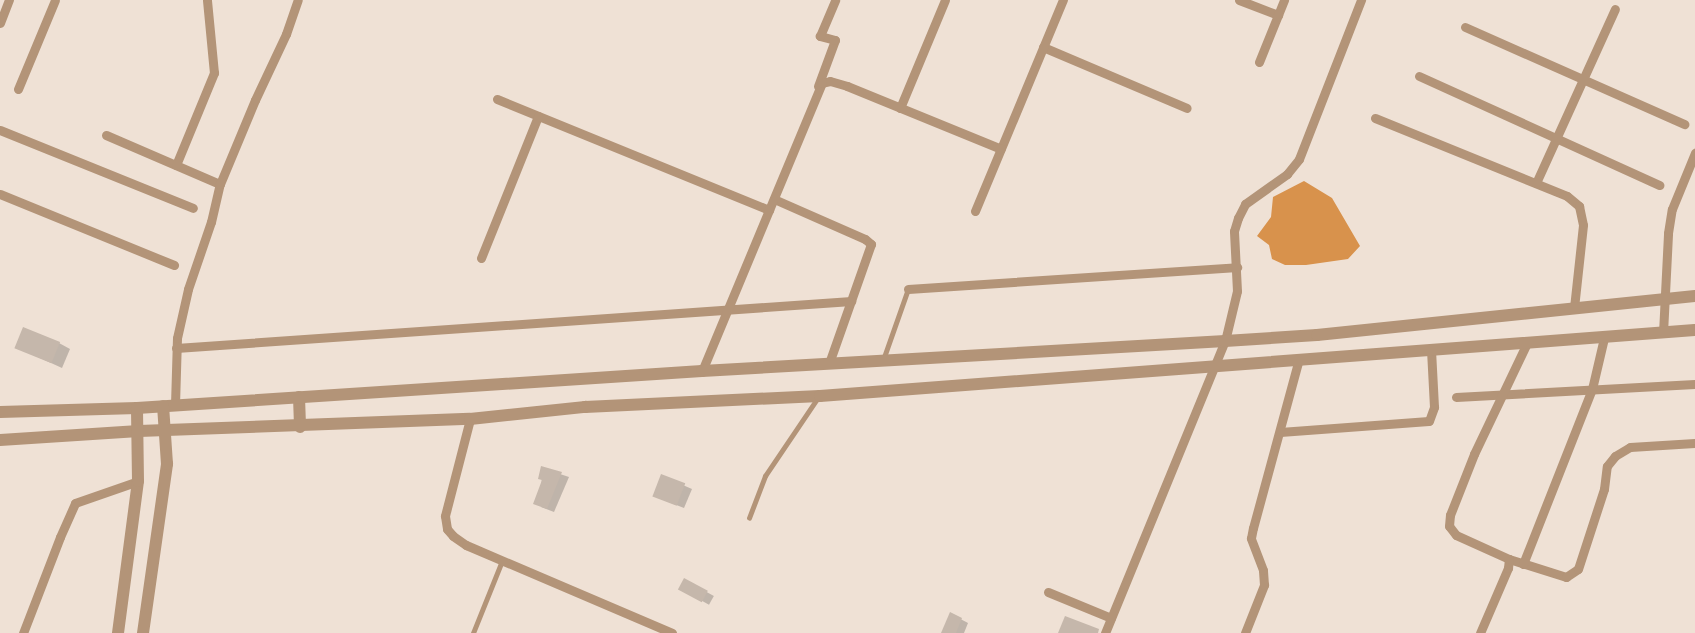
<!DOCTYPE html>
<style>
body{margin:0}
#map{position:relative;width:1695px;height:633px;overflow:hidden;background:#efe1d5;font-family:Lora,serif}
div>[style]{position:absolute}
.water>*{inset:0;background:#d8924c}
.shadow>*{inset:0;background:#0003;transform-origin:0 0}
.building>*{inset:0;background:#c5b7ab;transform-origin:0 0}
.service>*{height:4.5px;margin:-2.25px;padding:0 2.25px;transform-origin:2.25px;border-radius:2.25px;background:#b39478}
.minor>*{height:9px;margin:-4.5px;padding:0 4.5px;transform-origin:4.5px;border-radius:4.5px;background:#b39478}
.tertiary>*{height:12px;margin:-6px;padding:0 6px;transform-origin:6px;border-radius:6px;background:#b39478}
span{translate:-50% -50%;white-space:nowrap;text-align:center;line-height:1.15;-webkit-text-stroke:6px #fff;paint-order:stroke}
</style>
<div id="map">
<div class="water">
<i style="clip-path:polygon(1304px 181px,1332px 198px,1360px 246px,1348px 259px,1306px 265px,1285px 265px,1272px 259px,1269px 245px,1257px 236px,1271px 217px,1273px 197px)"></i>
</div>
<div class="shadow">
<i style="clip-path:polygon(59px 343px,70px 349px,62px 368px,16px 347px)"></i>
<i style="clip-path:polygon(542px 468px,569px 477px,554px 512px,541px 507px)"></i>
<i style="clip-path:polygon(662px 476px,692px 489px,684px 508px,661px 499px)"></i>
<i style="left:685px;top:580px;width:33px;height:10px;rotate:29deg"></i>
<i style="clip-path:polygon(951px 614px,968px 623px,964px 633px,943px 633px)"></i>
</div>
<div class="building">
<i style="left:23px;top:327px;width:40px;height:23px;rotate:22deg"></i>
<i style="clip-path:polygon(541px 466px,562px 472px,547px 509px,533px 504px,542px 480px,538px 479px)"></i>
<i style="left:661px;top:474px;width:26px;height:24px;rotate:21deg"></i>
<i style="left:684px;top:578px;width:27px;height:13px;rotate:28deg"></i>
<i style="clip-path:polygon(950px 612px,962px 618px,956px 633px,941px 633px)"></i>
<i style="clip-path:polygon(1065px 616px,1099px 629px,1098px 633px,1058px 633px)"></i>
</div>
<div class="service">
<i style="left:883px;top:360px;width:75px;rotate:-70.6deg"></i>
<i style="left:749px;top:518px;width:45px;rotate:-69.1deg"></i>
<i style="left:765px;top:476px;width:93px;rotate:-56deg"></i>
<i style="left:473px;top:633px;width:78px;rotate:-68.1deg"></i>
</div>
<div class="minor">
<i style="left:1239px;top:0;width:42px;rotate:21deg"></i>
<i style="left:0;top:23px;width:25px;rotate:-69deg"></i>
<i style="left:1465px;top:27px;width:240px;rotate:23.9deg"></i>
<i style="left:1043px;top:47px;width:156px;rotate:23deg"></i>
<i style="left:1259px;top:62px;width:67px;rotate:-68deg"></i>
<i style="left:1419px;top:76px;width:264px;rotate:24.4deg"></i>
<i style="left:818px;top:86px;width:49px;rotate:-69.7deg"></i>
<i style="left:835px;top:40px;width:16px;rotate:-165deg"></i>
<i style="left:820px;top:36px;width:39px;rotate:-67deg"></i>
<i style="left:18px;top:89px;width:96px;rotate:-67.4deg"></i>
<i style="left:497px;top:99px;width:294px;rotate:22.2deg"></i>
<i style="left:900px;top:108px;width:117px;rotate:-67.4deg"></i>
<i style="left:1375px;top:118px;width:207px;rotate:22.1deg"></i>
<i style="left:1567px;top:196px;width:16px;rotate:40deg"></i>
<i style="left:1579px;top:206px;width:19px;rotate:78deg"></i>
<i style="left:1583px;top:225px;width:83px;rotate:96.2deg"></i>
<i style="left:0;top:130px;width:208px;rotate:22deg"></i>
<i style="left:106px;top:135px;width:124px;rotate:23.3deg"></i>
<i style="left:176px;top:165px;width:100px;rotate:-67.6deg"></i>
<i style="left:214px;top:73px;width:73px;rotate:-95.5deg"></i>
<i style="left:1536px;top:183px;width:191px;rotate:-65.6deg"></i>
<i style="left:0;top:194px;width:188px;rotate:22.2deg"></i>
<i style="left:774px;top:199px;width:99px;rotate:23.7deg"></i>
<i style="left:865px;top:239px;width:8px;rotate:40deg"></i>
<i style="left:871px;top:244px;width:126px;rotate:109.4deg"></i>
<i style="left:975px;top:211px;width:229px;rotate:-67.4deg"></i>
<i style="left:481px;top:258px;width:153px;rotate:-68.1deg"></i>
<i style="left:908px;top:289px;width:330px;rotate:-3.8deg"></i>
<i style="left:1663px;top:333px;width:100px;rotate:-87.1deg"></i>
<i style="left:1668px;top:233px;width:24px;rotate:-81deg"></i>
<i style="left:1672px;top:209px;width:61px;rotate:-67.7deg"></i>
<i style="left:176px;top:348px;width:677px;rotate:-3.98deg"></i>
<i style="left:702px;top:371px;width:312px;rotate:-67.4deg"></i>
<i style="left:822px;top:83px;width:8px;rotate:-14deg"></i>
<i style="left:830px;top:81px;width:18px;rotate:16deg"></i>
<i style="left:847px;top:86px;width:166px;rotate:22.2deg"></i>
<i style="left:1456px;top:397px;width:239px;rotate:-3.1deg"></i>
<i style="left:175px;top:405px;width:67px;rotate:-88.3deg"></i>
<i style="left:177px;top:338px;width:50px;rotate:-77.3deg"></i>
<i style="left:188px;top:289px;width:71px;rotate:-71.1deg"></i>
<i style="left:211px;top:222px;width:39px;rotate:-77deg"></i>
<i style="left:220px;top:184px;width:91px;rotate:-67.4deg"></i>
<i style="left:255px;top:100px;width:73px;rotate:-64.8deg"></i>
<i style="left:286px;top:34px;width:36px;rotate:-71deg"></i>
<i style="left:470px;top:419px;width:100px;rotate:104.5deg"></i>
<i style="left:445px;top:516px;width:13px;rotate:81deg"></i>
<i style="left:447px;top:529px;width:9px;rotate:49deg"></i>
<i style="left:453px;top:536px;width:16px;rotate:35deg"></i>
<i style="left:466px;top:545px;width:224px;rotate:23.1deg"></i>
<i style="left:1280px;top:432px;width:149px;rotate:-4.2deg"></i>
<i style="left:1429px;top:421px;width:15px;rotate:-70deg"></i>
<i style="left:1434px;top:407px;width:57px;rotate:-93deg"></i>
<i style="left:1509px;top:559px;width:60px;rotate:17.5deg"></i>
<i style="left:1566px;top:577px;width:14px;rotate:-34deg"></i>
<i style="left:1578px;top:569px;width:84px;rotate:-72deg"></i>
<i style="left:1604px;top:489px;width:23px;rotate:-83deg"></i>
<i style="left:1607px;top:466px;width:13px;rotate:-51deg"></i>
<i style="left:1615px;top:456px;width:17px;rotate:-31deg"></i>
<i style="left:1630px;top:447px;width:65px;rotate:-3.5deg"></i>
<i style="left:1523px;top:564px;width:188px;rotate:-68.5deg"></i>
<i style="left:1592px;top:389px;width:52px;rotate:-76.8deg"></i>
<i style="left:1048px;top:592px;width:68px;rotate:22.4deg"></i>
<i style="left:23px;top:633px;width:103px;rotate:-68.9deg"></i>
<i style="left:60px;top:537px;width:37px;rotate:-66deg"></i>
<i style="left:75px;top:503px;width:67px;rotate:-19.2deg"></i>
<i style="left:1105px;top:633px;width:316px;rotate:-67.7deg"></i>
<i style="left:1225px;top:341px;width:51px;rotate:-76.5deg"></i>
<i style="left:1237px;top:291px;width:60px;rotate:-92.9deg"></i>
<i style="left:1234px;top:231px;width:14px;rotate:-73deg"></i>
<i style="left:1238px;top:218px;width:16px;rotate:-63deg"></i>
<i style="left:1245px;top:204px;width:52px;rotate:-35.5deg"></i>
<i style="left:1287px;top:174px;width:19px;rotate:-51deg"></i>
<i style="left:1299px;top:159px;width:171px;rotate:-68.7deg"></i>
<i style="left:1245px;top:633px;width:52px;rotate:-68.4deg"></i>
<i style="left:1264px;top:585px;width:15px;rotate:-94deg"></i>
<i style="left:1263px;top:570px;width:34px;rotate:-111deg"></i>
<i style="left:1251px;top:538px;width:10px;rotate:-79deg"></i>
<i style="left:1253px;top:528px;width:175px;rotate:-74.8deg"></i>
<i style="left:1480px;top:633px;width:71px;rotate:-66.7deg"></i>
<i style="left:1508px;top:568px;width:9px;rotate:-84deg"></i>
<i style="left:1509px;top:559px;width:58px;rotate:-155.6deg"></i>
<i style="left:1456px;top:535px;width:11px;rotate:-128deg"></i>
<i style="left:1449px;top:526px;width:11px;rotate:-85deg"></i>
<i style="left:1450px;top:515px;width:66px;rotate:-68.5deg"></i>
<i style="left:1474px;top:454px;width:123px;rotate:-64.5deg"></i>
</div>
<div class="tertiary">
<i style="left:299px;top:397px;width:30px;rotate:88deg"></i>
<i style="left:0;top:412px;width:137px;rotate:-1.7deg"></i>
<i style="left:137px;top:408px;width:566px;rotate:-3.75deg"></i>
<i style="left:702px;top:371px;width:524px;rotate:-3.28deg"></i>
<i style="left:1225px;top:341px;width:92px;rotate:-3.7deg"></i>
<i style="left:1317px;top:335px;width:380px;rotate:-5.9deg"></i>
<i style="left:0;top:440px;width:139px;rotate:-3.7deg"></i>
<i style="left:139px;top:431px;width:331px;rotate:-2.1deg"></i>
<i style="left:470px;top:419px;width:116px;rotate:-6deg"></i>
<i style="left:585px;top:407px;width:235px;rotate:-2.7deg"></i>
<i style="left:820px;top:396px;width:877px;rotate:-4.31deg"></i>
<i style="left:118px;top:633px;width:153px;rotate:-82.5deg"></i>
<i style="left:138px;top:481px;width:73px;rotate:-90.8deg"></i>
<i style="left:143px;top:633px;width:171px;rotate:-81.9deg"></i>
<i style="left:167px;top:464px;width:58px;rotate:-93.9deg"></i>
</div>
</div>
